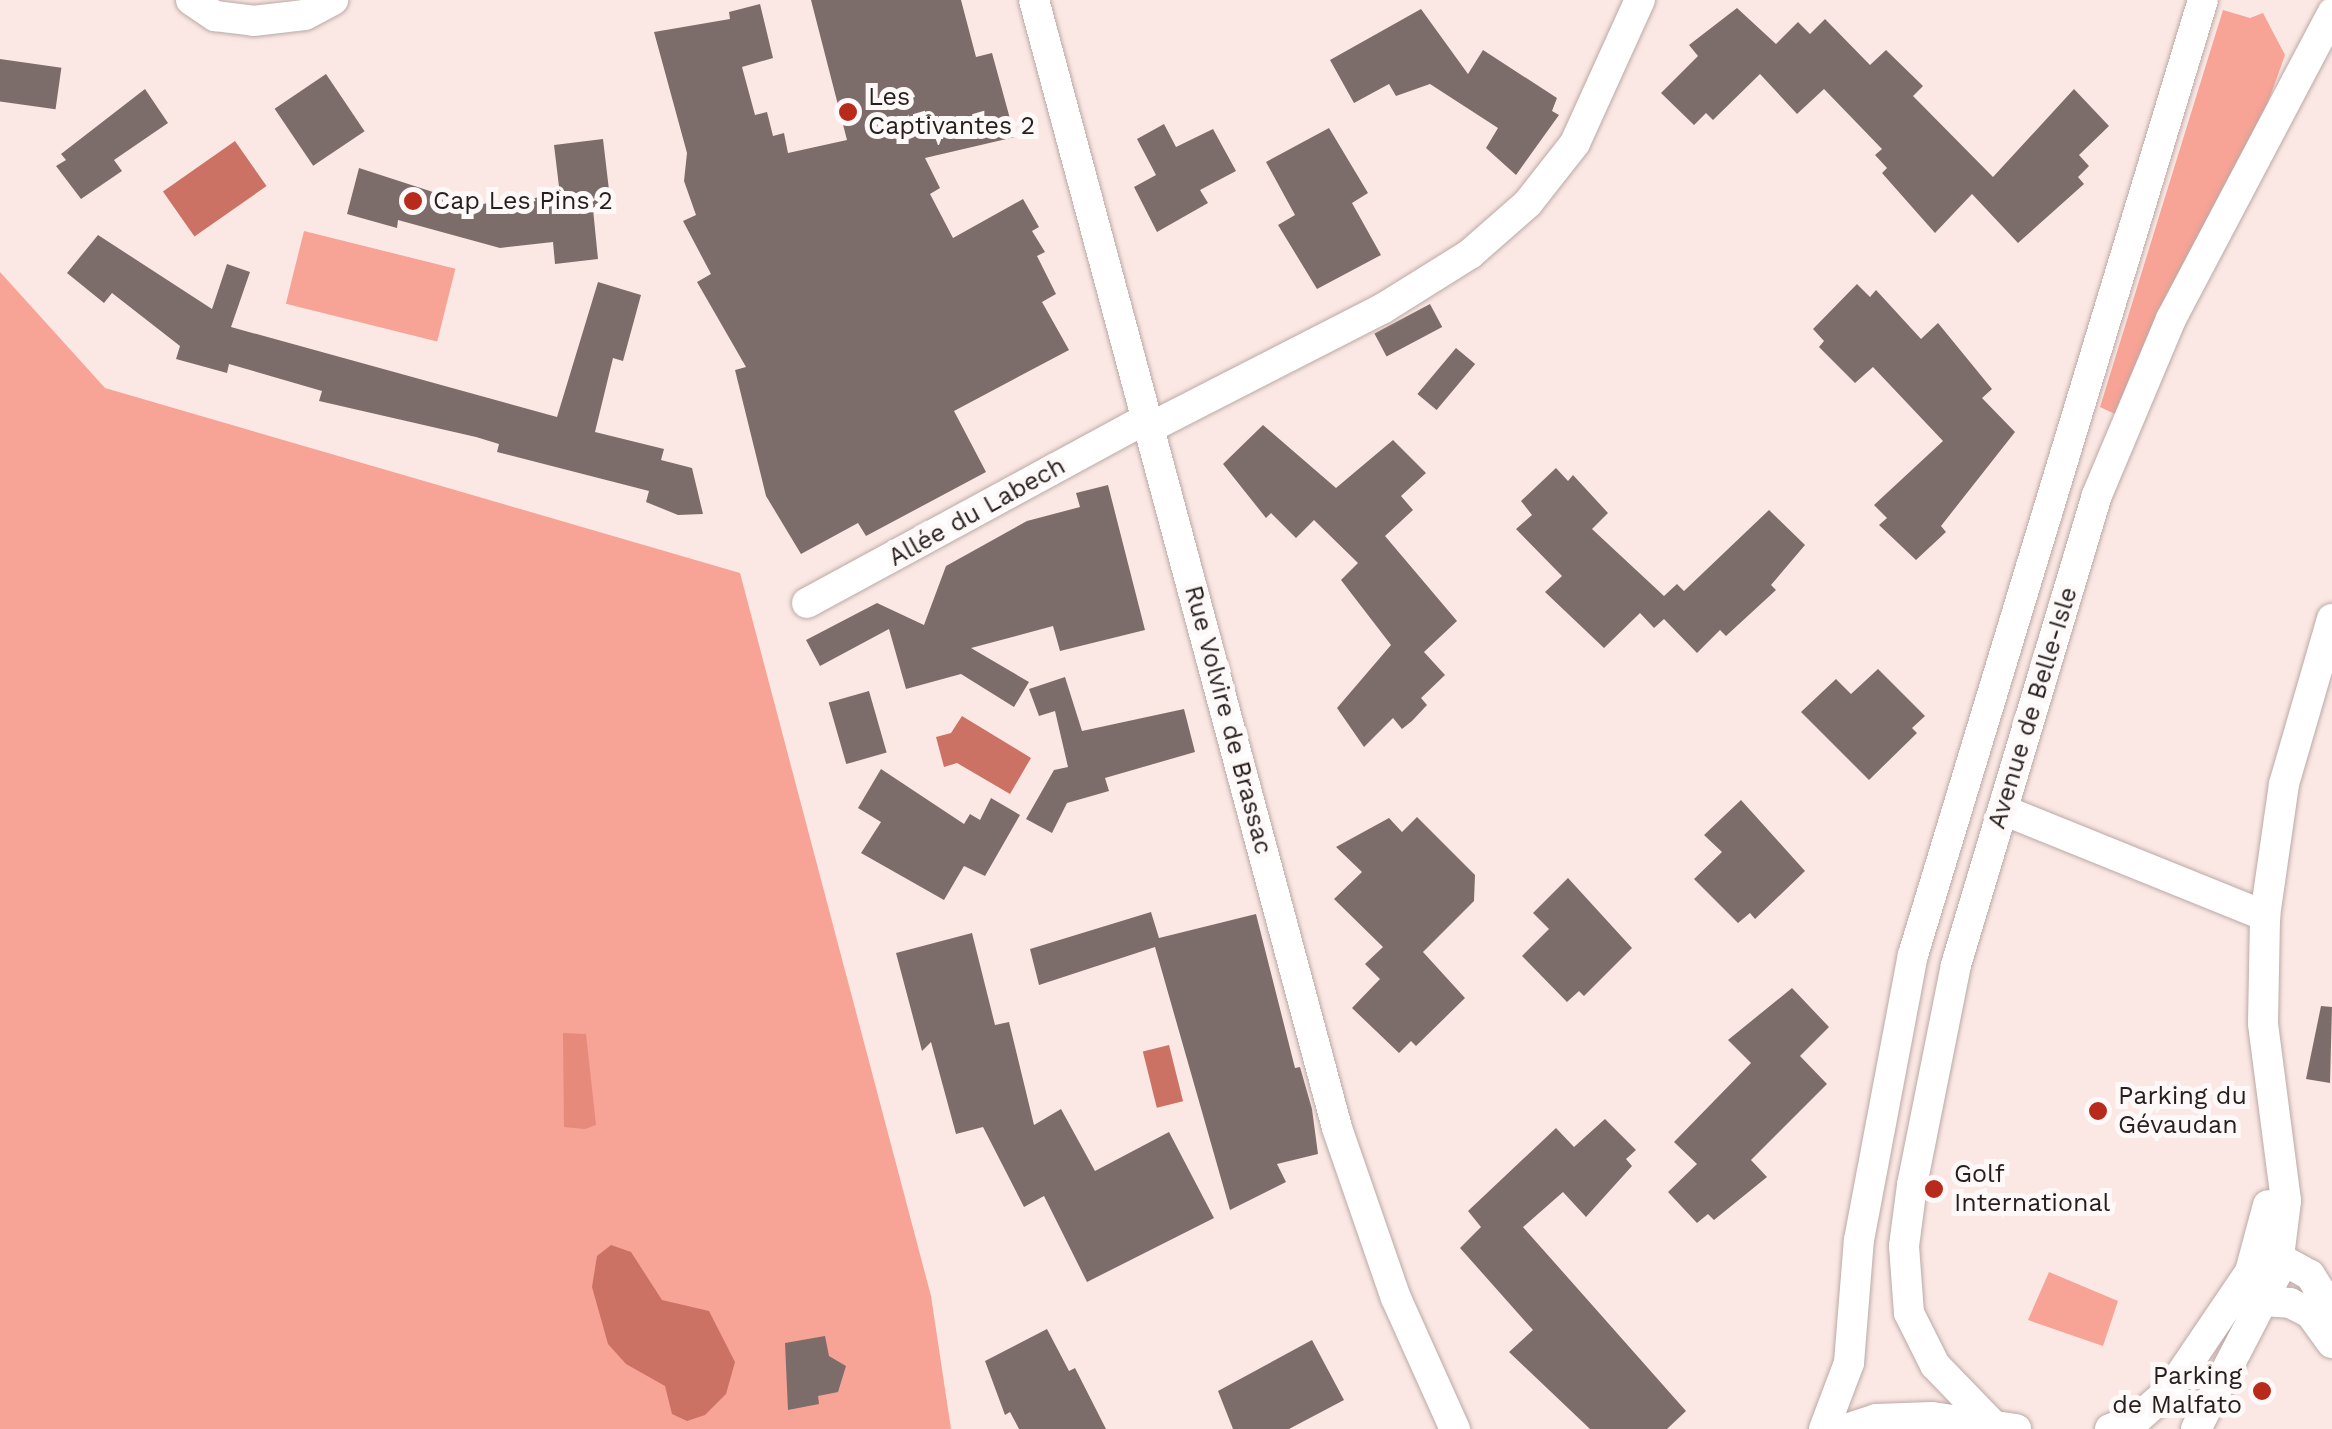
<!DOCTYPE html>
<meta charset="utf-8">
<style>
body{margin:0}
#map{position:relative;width:2332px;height:1429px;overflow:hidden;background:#fbe8e4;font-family:"Work Sans",sans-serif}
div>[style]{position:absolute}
.green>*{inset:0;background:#f7a395;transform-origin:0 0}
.forest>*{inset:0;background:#e68a7b}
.water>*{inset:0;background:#cc7264;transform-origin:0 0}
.building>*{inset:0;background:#7d6d6a;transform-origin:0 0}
.roads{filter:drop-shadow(0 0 2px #bba9a6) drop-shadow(0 0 2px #bba9a6)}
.minor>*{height:30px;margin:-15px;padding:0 15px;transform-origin:15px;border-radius:15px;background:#fff}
.dots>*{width:28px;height:28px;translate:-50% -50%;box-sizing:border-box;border:5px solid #fdf9f8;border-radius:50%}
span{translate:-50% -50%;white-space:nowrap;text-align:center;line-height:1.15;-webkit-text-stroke:10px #fdf9f8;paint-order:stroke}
.poi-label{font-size:25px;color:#261f1e}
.left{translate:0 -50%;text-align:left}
.right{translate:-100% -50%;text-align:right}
.street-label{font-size:25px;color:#261f1e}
</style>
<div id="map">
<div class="green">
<i style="clip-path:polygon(2223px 10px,2250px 18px,2263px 13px,2285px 55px,2266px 108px,2117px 415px,2100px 407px)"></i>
<i style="left:304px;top:231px;width:156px;height:75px;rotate:14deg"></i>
<i style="clip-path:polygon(0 272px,105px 388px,740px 573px,931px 1296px,951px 1429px,0 1429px)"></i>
<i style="clip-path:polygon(2049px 1272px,2118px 1301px,2103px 1346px,2028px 1320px)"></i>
</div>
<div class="forest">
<i style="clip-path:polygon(563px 1033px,586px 1034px,596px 1125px,585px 1129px,564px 1127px)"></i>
</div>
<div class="water">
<i style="left:235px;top:141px;width:55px;height:88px;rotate:55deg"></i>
<i style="clip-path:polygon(962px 716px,1031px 758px,1010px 794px,957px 763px,944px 767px,936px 737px,951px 733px)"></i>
<i style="left:1169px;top:1045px;width:58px;height:27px;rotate:76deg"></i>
<i style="clip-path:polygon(611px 1245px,631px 1252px,662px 1300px,709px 1311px,735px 1362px,726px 1394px,705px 1415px,687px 1421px,672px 1414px,665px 1386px,626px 1364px,608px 1344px,592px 1287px,597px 1256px)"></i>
</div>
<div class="building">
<i style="clip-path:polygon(811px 0,961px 0,976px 57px,992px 53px,1015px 137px,925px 158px,940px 188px,930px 194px,953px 238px,1023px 199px,1039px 227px,1032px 231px,1045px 252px,1037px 256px,1056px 294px,1042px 302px,1069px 350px,954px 411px,986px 472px,866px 536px,858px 523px,801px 554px,766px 496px,735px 370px,746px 367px,697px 282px,711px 274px,683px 221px,696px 215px,684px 181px,687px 153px,654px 32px,730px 19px,729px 12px,760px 4px,773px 58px,742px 67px,755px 115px,767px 112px,773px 136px,784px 133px,788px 153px,847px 140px)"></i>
<i style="clip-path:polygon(1737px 8px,1776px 44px,1798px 22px,1810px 34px,1825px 19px,1870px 65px,1886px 50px,1923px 86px,1913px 96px,1993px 177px,2074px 89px,2109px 126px,2079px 155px,2089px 166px,2078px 177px,2084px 184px,2018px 243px,1972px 194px,1935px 233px,1882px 173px,1887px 168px,1875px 155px,1882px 149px,1824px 89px,1797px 114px,1760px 74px,1713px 120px,1706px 113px,1694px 125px,1661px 93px,1698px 56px,1689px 45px)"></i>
<i style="clip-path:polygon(1421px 9px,1468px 74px,1483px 50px,1557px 98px,1552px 111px,1559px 115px,1516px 175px,1486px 148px,1498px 128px,1430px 84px,1396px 96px,1389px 84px,1354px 103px,1330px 60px)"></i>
<i style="left:0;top:59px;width:62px;height:42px;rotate:8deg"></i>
<i style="left:326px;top:74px;width:69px;height:62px;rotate:56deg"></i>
<i style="clip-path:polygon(145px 89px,168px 123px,114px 160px,122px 171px,81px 199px,56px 166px,66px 160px,61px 154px)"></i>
<i style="clip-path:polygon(1164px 124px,1176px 147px,1213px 129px,1236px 171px,1200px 190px,1208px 203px,1157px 232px,1134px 187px,1156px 175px,1137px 139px)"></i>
<i style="clip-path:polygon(1329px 128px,1368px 193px,1352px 203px,1381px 255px,1317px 289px,1278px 225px,1295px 215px,1266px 162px)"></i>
<i style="clip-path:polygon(603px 139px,611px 207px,593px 209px,598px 259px,555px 264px,553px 242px,500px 248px,398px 220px,397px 228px,347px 214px,359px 168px,473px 205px,560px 195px,554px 145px)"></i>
<i style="clip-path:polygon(98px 235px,212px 309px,227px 264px,250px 272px,231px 327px,557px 417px,598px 282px,641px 295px,623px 361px,613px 358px,595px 432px,664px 449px,661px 460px,692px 468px,703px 514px,678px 515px,646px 502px,649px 491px,497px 452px,499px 444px,476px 437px,319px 401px,322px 391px,229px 364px,227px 373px,176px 359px,180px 346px,112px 293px,104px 303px,67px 273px)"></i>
<i style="clip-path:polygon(1857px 284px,1870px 297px,1876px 290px,1921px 339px,1938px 323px,1992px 389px,1982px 398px,2015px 432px,1941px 526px,1946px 532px,1916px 560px,1879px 525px,1887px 518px,1874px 505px,1943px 441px,1873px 367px,1855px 383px,1819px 347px,1824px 341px,1813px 329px)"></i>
<i style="left:1430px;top:304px;width:26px;height:63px;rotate:62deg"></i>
<i style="left:1456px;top:348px;width:25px;height:60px;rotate:40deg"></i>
<i style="clip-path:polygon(1263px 425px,1336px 488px,1393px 440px,1426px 473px,1401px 496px,1413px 510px,1385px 536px,1457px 621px,1424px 652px,1445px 675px,1421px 698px,1427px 705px,1412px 721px,1402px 729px,1393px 718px,1364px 747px,1337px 708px,1391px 645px,1341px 580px,1358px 563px,1314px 520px,1296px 538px,1271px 513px,1266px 518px,1223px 464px)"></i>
<i style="clip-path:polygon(1556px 468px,1568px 481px,1573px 475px,1608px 513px,1592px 529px,1664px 596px,1677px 584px,1684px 591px,1769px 510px,1805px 545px,1771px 585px,1776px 590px,1726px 636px,1720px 630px,1697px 653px,1664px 619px,1654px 628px,1640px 613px,1604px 648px,1545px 592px,1562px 576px,1516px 529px,1532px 515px,1521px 501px)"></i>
<i style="clip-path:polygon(1108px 485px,1145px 630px,1060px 651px,1053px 626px,971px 648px,1029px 682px,1014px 707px,961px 674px,906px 689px,889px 629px,820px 666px,806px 640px,877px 603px,924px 625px,946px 566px,1027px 521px,1080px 507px,1076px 493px)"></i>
<i style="clip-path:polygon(1878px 669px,1925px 716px,1912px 728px,1917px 733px,1869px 780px,1801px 712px,1836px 679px,1851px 694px)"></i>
<i style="clip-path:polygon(1065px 677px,1082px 731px,1184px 709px,1195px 752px,1105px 778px,1109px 791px,1067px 803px,1052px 833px,1026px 819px,1054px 770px,1068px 767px,1055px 711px,1039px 716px,1029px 689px)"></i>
<i style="left:869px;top:691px;width:64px;height:42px;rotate:74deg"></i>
<i style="clip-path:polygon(881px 769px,964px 824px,970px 814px,980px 820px,991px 798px,1020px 815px,985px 876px,964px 866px,944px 900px,861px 853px,881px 822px,858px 808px)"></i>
<i style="clip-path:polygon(1741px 800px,1805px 871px,1755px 919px,1750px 913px,1738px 923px,1694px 879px,1722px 852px,1704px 835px)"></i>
<i style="clip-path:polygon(1417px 817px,1475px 875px,1474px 901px,1423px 952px,1465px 998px,1416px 1046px,1411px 1041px,1399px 1053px,1352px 1008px,1380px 979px,1365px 964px,1383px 947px,1334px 899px,1362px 872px,1336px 847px,1389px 818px,1402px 832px)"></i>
<i style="clip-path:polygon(1568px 878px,1632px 948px,1584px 996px,1579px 991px,1567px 1002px,1522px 956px,1549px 929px,1533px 913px)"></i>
<i style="clip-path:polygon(1151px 912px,1159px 938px,1256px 914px,1295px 1068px,1300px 1067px,1312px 1109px,1318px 1154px,1277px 1164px,1286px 1182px,1230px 1210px,1155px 947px,1039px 985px,1030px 949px)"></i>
<i style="clip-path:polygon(972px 933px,995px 1025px,1009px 1022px,1034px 1125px,1061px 1109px,1095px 1171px,1169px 1132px,1214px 1218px,1087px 1282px,1044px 1196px,1024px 1207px,983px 1127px,956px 1134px,931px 1042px,922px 1051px,896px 953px)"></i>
<i style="clip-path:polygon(1792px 988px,1829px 1027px,1800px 1056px,1827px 1084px,1751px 1160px,1767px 1177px,1714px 1220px,1708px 1214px,1697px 1223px,1668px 1192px,1697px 1164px,1674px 1142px,1751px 1063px,1728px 1040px)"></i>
<i style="clip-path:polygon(2321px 1006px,2332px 1007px,2330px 1083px,2306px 1079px)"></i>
<i style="clip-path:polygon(1605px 1119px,1636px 1150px,1626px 1159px,1632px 1166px,1586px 1217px,1563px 1192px,1523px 1227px,1686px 1411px,1667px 1429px,1590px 1429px,1509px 1352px,1533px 1330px,1460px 1248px,1481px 1227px,1468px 1211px,1556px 1128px,1574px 1147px)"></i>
<i style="clip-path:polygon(1047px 1329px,1069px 1371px,1075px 1368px,1106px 1429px,1019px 1429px,1010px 1412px,1005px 1415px,985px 1361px)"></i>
<i style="clip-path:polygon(825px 1336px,829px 1356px,846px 1366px,838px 1392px,818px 1396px,819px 1404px,788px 1410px,785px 1343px)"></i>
<i style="clip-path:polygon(1312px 1340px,1344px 1400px,1289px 1429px,1233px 1429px,1218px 1391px)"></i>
</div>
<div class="roads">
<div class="minor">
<i style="left:191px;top:0;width:29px;rotate:34deg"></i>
<i style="left:215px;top:16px;width:38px;rotate:7deg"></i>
<i style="left:253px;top:21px;width:52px;rotate:-6.6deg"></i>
<i style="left:305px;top:15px;width:32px;rotate:-28deg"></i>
<i style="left:1034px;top:0;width:1168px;rotate:74.96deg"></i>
<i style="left:1337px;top:1128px;width:180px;rotate:70.9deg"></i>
<i style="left:1396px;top:1298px;width:144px;rotate:65.8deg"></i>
<i style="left:1149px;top:428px;width:262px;rotate:-27.1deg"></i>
<i style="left:1382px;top:309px;width:104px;rotate:-32deg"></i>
<i style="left:1470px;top:254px;width:77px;rotate:-41.3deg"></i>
<i style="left:1528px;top:203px;width:76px;rotate:-51.9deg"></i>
<i style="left:1575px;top:143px;width:157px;rotate:-65.6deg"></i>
<i style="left:807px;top:603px;width:386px;rotate:-28.5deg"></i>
<i style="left:2003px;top:810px;width:283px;rotate:22deg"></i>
<i style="left:2279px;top:1258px;width:35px;rotate:29deg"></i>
<i style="left:2310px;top:1275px;width:41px;rotate:57.8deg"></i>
<i style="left:2263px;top:1301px;width:27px;rotate:4deg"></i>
<i style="left:2290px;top:1303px;width:22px;rotate:27deg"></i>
<i style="left:2310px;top:1313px;width:37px;rotate:54deg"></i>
<i style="left:1990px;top:1422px;width:79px;rotate:-134deg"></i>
<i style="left:1935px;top:1365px;width:58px;rotate:-116.6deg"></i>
<i style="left:1909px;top:1313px;width:67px;rotate:-94.3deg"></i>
<i style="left:1904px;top:1246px;width:62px;rotate:-82.5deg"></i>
<i style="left:1912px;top:1185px;width:224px;rotate:-78.7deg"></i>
<i style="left:1956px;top:965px;width:491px;rotate:-73.3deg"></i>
<i style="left:2097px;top:495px;width:191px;rotate:-67.2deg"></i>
<i style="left:2171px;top:319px;width:346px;rotate:-62.2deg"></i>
<i style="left:1824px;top:1429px;width:71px;rotate:-69.3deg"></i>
<i style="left:1849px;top:1363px;width:123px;rotate:-85.4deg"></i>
<i style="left:1859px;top:1240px;width:290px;rotate:-79.3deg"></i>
<i style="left:1913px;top:955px;width:998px;rotate:-73.11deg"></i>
<i style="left:1846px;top:1429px;width:32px;rotate:-18deg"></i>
<i style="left:1876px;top:1419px;width:56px;rotate:-2deg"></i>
<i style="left:1932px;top:1417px;width:85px;rotate:8.1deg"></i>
<i style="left:2110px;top:1429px;width:30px;rotate:-21deg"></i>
<i style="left:2138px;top:1418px;width:43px;rotate:-41.2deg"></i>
<i style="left:2170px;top:1390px;width:143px;rotate:-55.9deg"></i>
<i style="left:2250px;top:1272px;width:69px;rotate:-75deg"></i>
<i style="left:2196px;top:1429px;width:176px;rotate:-62.6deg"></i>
<i style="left:2277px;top:1273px;width:73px;rotate:-82.9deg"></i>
<i style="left:2286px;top:1201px;width:179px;rotate:-97.4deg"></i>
<i style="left:2263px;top:1023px;width:107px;rotate:-88.9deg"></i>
<i style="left:2265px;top:916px;width:133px;rotate:-81.8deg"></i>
<i style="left:2284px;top:784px;width:172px;rotate:-73.8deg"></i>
</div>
</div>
<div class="dots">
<i style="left:848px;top:112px;background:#b82a1c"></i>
<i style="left:413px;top:201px;background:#b82a1c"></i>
<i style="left:2098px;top:1111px;background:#b82a1c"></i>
<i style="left:1934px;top:1189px;background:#b82a1c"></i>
<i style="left:2262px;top:1391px;background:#b82a1c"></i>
</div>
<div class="poi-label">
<span class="left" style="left:868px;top:112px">Les<br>Captivantes 2</span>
<span class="left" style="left:433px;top:201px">Cap Les Pins 2</span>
<span class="left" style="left:2118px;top:1111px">Parking du<br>Gévaudan</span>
<span class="left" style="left:1954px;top:1189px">Golf<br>International</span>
<span class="right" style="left:2242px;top:1391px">Parking<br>de Malfato</span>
</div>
<div class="street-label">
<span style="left:977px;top:512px;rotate:-29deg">Allée du Labech</span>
<span style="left:2033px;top:708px;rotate:-73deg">Avenue de Belle-Isle</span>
<span style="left:1228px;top:720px;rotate:75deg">Rue Volvire de Brassac</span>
</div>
</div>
